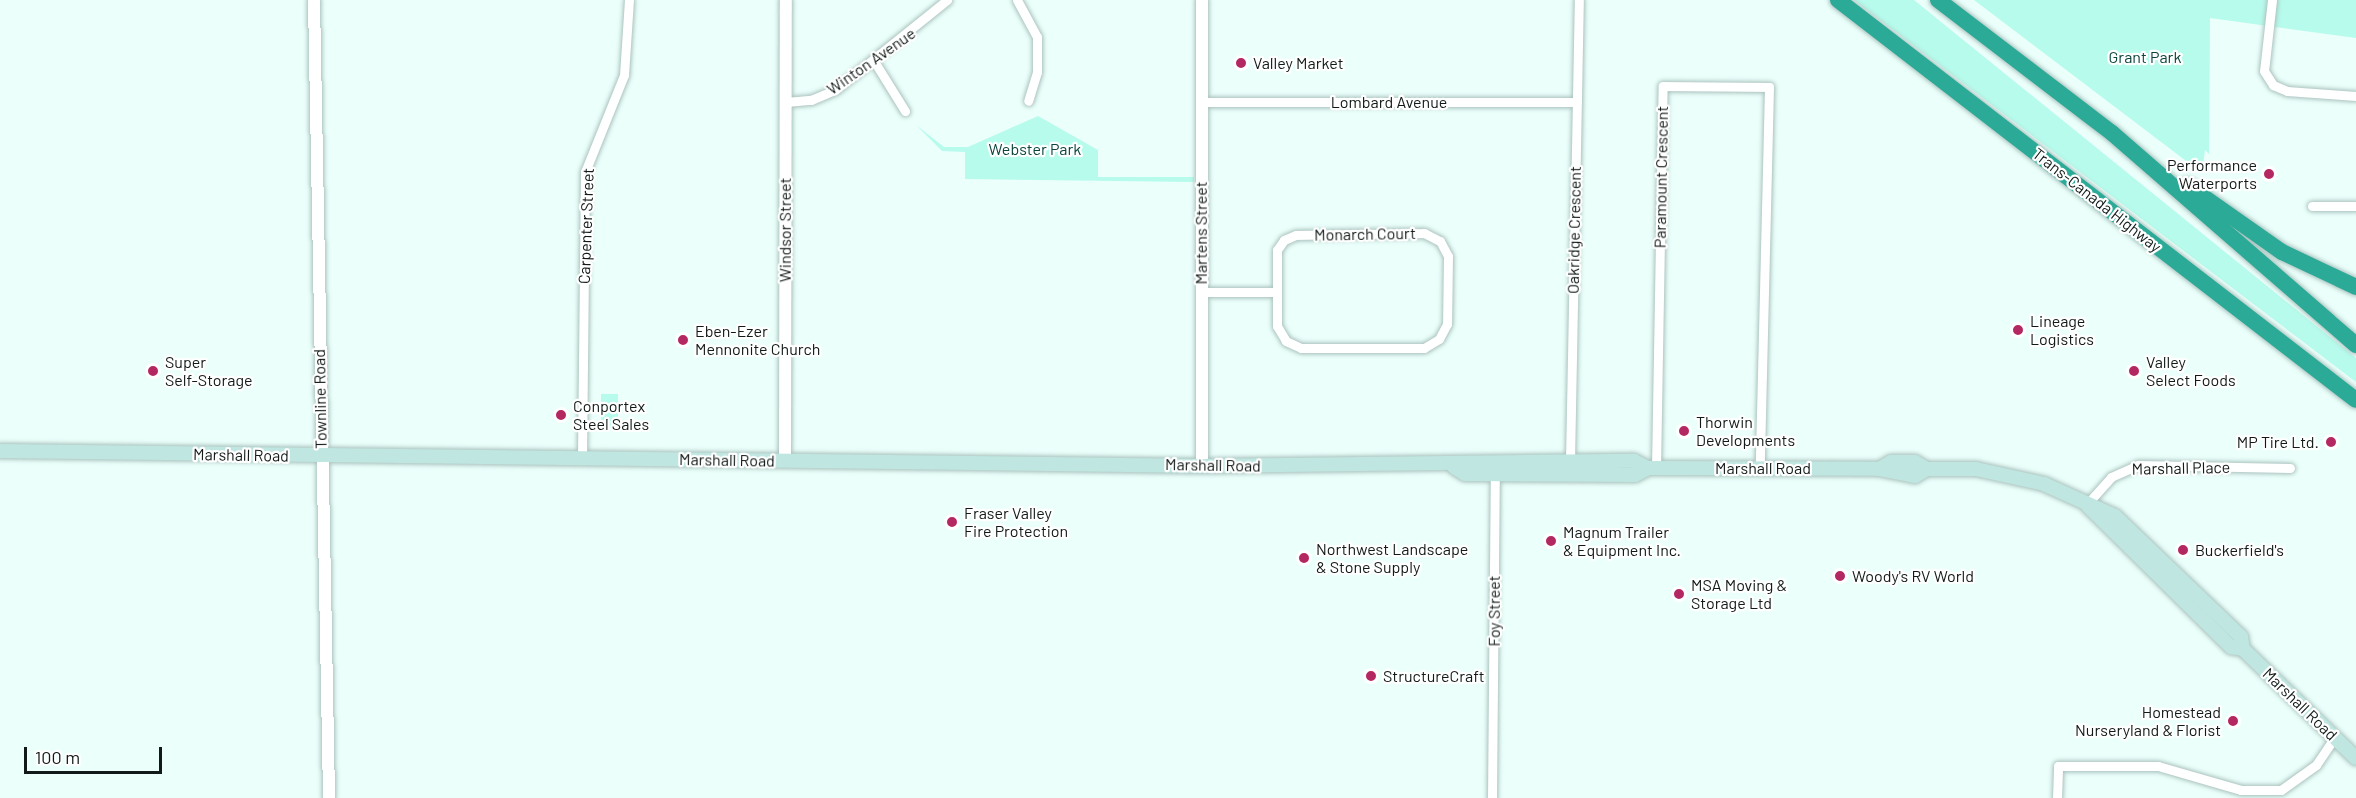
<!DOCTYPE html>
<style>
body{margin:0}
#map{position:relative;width:2356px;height:798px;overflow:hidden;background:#ebfffb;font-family:Barlow,sans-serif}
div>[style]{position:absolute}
.green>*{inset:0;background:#b7fbed;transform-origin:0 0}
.roads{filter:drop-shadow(0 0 2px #abc3be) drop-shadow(0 0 2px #abc3be)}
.minor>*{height:9px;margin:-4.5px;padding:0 4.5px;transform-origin:4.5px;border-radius:4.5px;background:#fff}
.tertiary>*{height:12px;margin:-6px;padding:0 6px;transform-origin:6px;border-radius:6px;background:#fff}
.secondary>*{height:14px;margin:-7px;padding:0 7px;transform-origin:7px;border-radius:7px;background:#bfe6e0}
.motorway>*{height:16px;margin:-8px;padding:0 8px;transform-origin:8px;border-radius:8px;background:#2baa98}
.dots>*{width:16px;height:16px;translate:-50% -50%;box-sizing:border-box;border:3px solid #fff;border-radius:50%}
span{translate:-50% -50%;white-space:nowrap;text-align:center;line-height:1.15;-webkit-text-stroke:4.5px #fff;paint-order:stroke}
.park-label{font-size:16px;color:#0b453d}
.street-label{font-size:16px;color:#111a18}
.poi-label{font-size:16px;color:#111a18}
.left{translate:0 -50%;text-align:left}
.right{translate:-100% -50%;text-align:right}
.scale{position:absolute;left:24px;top:747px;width:138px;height:27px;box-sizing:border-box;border:3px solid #111a18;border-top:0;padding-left:8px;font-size:18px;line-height:21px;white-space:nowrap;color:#111a18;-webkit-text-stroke:4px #fff;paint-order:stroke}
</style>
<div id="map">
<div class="green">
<i style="clip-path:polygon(1854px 0,1914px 0,2356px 358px,2356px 382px)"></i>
<i style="clip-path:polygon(1974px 0,2356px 0,2356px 38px,2210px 18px,2209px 154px,2205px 150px,2202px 173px)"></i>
<i style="clip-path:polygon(1038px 116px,1098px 150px,1098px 177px,1194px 177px,1194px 182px,965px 179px,965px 152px,942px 151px,916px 125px,944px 147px,968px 147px)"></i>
<i style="left:601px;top:394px;width:17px;height:34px"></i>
</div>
<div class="roads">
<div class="minor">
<i style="left:1017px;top:0;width:42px;rotate:61.6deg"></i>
<i style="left:1037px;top:37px;width:35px;rotate:90deg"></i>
<i style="left:1037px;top:72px;width:30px;rotate:107deg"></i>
<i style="left:2272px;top:0;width:71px;rotate:96.4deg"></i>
<i style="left:2264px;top:71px;width:17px;rotate:57deg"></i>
<i style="left:2273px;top:85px;width:15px;rotate:23deg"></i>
<i style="left:2287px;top:91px;width:69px;rotate:4.1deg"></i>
<i style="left:874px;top:61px;width:59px;rotate:58.2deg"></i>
<i style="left:786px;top:102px;width:25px;rotate:-5deg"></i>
<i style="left:811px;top:100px;width:26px;rotate:-23deg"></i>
<i style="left:835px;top:90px;width:144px;rotate:-38.8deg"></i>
<i style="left:1202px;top:102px;width:375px"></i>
<i style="left:2312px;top:206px;width:44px"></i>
<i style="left:1424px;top:233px;width:18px;rotate:27deg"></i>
<i style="left:1440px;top:241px;width:17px;rotate:62deg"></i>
<i style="left:1448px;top:256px;width:68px;rotate:90.8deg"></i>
<i style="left:1447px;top:324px;width:17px;rotate:118deg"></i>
<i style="left:1439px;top:339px;width:17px;rotate:149deg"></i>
<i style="left:1424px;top:348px;width:123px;rotate:180deg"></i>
<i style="left:1301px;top:348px;width:17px;rotate:-155deg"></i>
<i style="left:1286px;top:341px;width:17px;rotate:-121deg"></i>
<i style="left:1277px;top:326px;width:76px;rotate:-90deg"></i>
<i style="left:1277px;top:250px;width:12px;rotate:-55deg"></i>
<i style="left:1284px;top:240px;width:13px;rotate:-23deg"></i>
<i style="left:1296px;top:235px;width:128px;rotate:-0.9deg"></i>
<i style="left:1201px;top:292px;width:76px"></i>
<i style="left:582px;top:459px;width:287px;rotate:-89.4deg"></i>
<i style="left:585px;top:172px;width:105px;rotate:-68.1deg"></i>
<i style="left:624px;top:75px;width:75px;rotate:-86.2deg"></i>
<i style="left:1570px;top:461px;width:461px;rotate:-88.9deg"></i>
<i style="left:1656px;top:468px;width:382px;rotate:-89deg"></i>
<i style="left:1663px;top:86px;width:106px;rotate:0.5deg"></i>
<i style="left:1769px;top:87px;width:381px;rotate:91.4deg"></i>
<i style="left:2087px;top:504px;width:36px;rotate:-48deg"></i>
<i style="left:2111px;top:477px;width:30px;rotate:-24deg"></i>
<i style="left:2138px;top:465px;width:152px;rotate:1.1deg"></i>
<i style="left:1492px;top:798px;width:327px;rotate:-89.5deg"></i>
<i style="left:2057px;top:798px;width:32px;rotate:-88deg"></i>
<i style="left:2058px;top:766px;width:100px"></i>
<i style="left:2158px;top:766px;width:86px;rotate:16.1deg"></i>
<i style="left:2241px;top:790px;width:40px"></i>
<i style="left:2281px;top:790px;width:43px;rotate:-35.5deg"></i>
<i style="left:2316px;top:765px;width:32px;rotate:-56deg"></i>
</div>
<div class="tertiary">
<i style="left:314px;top:0;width:798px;rotate:88.92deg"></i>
<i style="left:785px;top:461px;width:461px;rotate:-89.9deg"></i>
<i style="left:1202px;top:466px;width:466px;rotate:-90deg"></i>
</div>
<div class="secondary">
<i style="left:0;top:451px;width:1202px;rotate:0.71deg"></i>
<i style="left:1202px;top:466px;width:432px;rotate:-0.7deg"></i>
<i style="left:1634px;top:461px;width:16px;rotate:27deg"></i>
<i style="left:1648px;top:468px;width:231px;rotate:0.2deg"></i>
<i style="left:1879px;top:469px;width:37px;rotate:11deg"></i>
<i style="left:1915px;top:476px;width:14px;rotate:-30deg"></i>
<i style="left:1927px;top:469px;width:49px"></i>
<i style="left:1976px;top:469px;width:70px;rotate:12.4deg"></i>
<i style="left:2044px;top:484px;width:78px;rotate:24.3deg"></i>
<i style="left:2115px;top:516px;width:175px;rotate:43.8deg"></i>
<i style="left:2241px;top:637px;width:12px;rotate:81deg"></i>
<i style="left:1454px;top:467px;width:13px;rotate:32deg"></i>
<i style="left:1465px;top:474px;width:170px;rotate:0.3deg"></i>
<i style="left:1635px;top:475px;width:15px;rotate:-28deg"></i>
<i style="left:1879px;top:469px;width:14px;rotate:-30deg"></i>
<i style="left:1891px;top:462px;width:24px"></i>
<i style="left:1915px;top:462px;width:14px;rotate:30deg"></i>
<i style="left:2088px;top:506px;width:201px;rotate:44.6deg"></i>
<i style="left:2231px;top:647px;width:12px;rotate:9deg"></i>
<i style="left:2243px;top:649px;width:157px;rotate:44deg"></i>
</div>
<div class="motorway">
<i style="left:1838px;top:0;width:654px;rotate:37.68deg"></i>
<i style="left:1938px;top:0;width:219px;rotate:37.4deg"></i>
<i style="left:2112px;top:133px;width:323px;rotate:41deg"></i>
<i style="left:2188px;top:186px;width:115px;rotate:35.1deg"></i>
<i style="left:2282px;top:252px;width:82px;rotate:25.3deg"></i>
</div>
</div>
<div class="dots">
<i style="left:1241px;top:63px;background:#b42861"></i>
<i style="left:2269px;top:174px;background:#b42861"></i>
<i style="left:2018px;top:330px;background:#b42861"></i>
<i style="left:683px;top:340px;background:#b42861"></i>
<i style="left:153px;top:371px;background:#b42861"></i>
<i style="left:2134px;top:371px;background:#b42861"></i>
<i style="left:561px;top:415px;background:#b42861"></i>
<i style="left:1684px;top:431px;background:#b42861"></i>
<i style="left:2331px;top:442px;background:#b42861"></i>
<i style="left:952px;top:522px;background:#b42861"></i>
<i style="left:1551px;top:541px;background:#b42861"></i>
<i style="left:2183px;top:550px;background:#b42861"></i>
<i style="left:1304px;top:558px;background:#b42861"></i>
<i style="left:1840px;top:576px;background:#b42861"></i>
<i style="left:1679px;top:594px;background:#b42861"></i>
<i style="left:1371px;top:676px;background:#b42861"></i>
<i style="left:2233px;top:721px;background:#b42861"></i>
</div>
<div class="park-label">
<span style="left:2145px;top:57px">Grant Park</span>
<span style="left:1035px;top:149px">Webster Park</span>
</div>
<div class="street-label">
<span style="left:871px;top:61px;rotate:-35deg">Winton Avenue</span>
<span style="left:1389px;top:102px">Lombard Avenue</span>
<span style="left:1661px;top:177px;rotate:-89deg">Paramount Crescent</span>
<span style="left:2097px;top:200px;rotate:38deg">Trans-Canada Highway</span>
<span style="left:586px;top:226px;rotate:-88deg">Carpenter Street</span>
<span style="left:785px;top:230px;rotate:-90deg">Windsor Street</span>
<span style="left:1574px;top:230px;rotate:-89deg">Oakridge Crescent</span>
<span style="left:1201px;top:233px;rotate:-90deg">Martens Street</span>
<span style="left:1365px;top:234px;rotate:-1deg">Monarch Court</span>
<span style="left:320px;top:399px;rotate:-91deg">Townline Road</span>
<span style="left:241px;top:455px;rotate:1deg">Marshall Road</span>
<span style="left:727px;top:460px;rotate:1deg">Marshall Road</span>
<span style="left:1213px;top:465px;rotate:1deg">Marshall Road</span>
<span style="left:1763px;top:468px">Marshall Road</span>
<span style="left:2181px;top:468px;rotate:-1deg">Marshall Place</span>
<span style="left:1494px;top:611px;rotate:-90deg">Foy Street</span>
<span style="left:2300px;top:704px;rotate:44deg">Marshall Road</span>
</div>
<div class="poi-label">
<span class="left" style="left:1253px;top:63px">Valley Market</span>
<span class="right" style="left:2257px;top:174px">Performance<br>Waterports</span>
<span class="left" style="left:2030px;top:330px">Lineage<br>Logistics</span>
<span class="left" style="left:695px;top:340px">Eben-Ezer<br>Mennonite Church</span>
<span class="left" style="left:165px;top:371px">Super<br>Self-Storage</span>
<span class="left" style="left:2146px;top:371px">Valley<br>Select Foods</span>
<span class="left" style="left:573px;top:415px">Conportex<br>Steel Sales</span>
<span class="left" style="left:1696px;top:431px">Thorwin<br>Developments</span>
<span class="right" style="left:2319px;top:442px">MP Tire Ltd.</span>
<span class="left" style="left:964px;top:522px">Fraser Valley<br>Fire Protection</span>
<span class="left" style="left:1563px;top:541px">Magnum Trailer<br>&amp; Equipment Inc.</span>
<span class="left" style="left:1316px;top:558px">Northwest Landscape<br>&amp; Stone Supply</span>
<span class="left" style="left:2195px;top:550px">Buckerfield's</span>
<span class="left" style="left:1852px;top:576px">Woody's RV World</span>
<span class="left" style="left:1691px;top:594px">MSA Moving &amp;<br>Storage Ltd</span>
<span class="left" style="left:1383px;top:676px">StructureCraft</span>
<span class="right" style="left:2221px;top:721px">Homestead<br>Nurseryland &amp; Florist</span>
</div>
<div class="scale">100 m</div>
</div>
